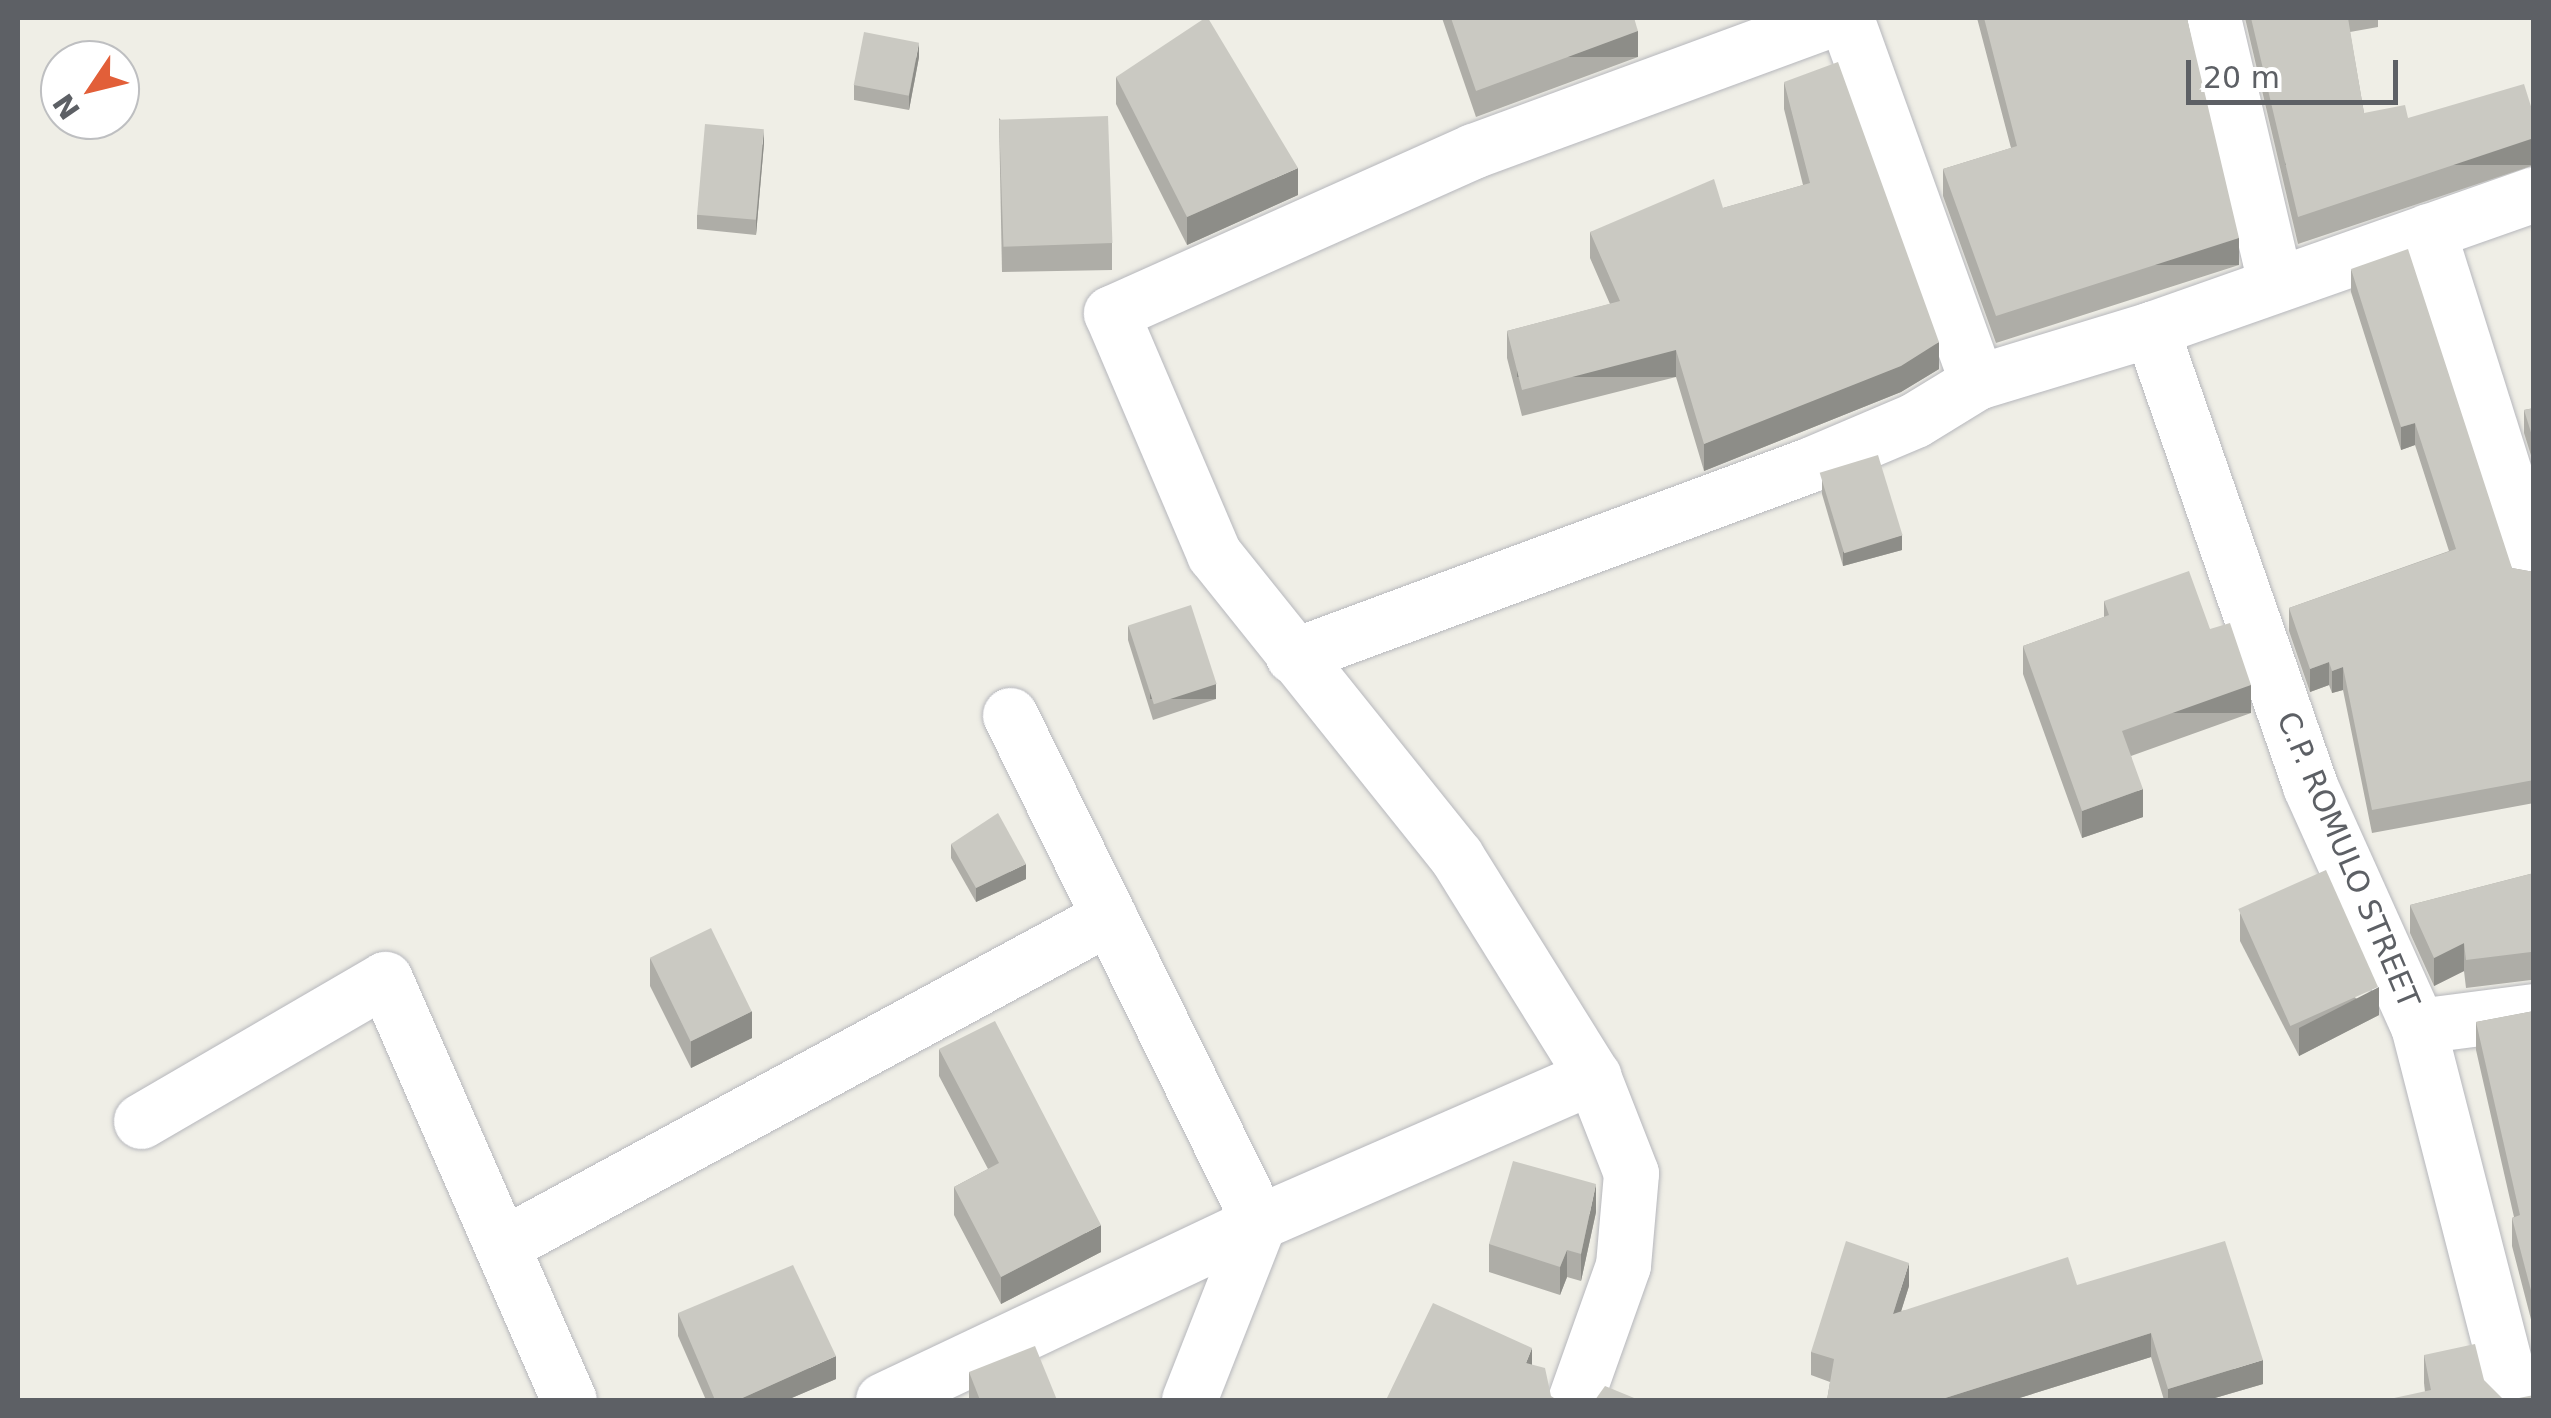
<!DOCTYPE html>
<style>
body{margin:0}
#map{position:relative;width:2551px;height:1418px;overflow:hidden;background:#efeee6;font-family:"DejaVu Sans",sans-serif}
div>[style]{position:absolute}
.roads{filter:drop-shadow(0 0 2px #b6b7bc) drop-shadow(0 0 2px #b6b7bc)}
.minor>*{height:55px;margin:-27.5px;padding:0 27.5px;transform-origin:27.5px;border-radius:27.5px;background:#fff}
.wall>*{inset:0;background:#aeada7}
.shaded-wall>*{inset:0;background:#8d8d88;transform-origin:0 0}
.building>*{inset:0;background:#cac9c2;transform-origin:0 0}
span{translate:-50% -50%;white-space:nowrap;text-align:center;line-height:1.15;-webkit-text-stroke:8px #fff;paint-order:stroke}
.street-label{font-size:30px;color:#5d6065}
.frame{position:absolute;inset:0;border:20px solid #5d6065;pointer-events:none}
.north{position:absolute;left:40px;top:40px;width:100px;height:100px;box-sizing:border-box;background:#fff;border:2px solid #bebfc1;border-radius:50%;rotate:235deg;font-size:28px;font-weight:700;line-height:40px;text-align:center;color:#5d6065}
.north::after{content:'';display:block;margin:auto;width:35px;height:45px;background:#e25f39;clip-path:polygon(50% 0,100% 100%,50% 72%,0 100%)}
.scale{position:absolute;left:2186px;top:60px;width:212px;height:45px;box-sizing:border-box;border:5px solid #5d6065;border-top:0;padding-left:12px;font-size:30px;line-height:35px;white-space:nowrap;color:#5d6065;-webkit-text-stroke:8px #fff;paint-order:stroke}
</style>
<div id="map">
<div class="roads">
<div class="minor">
<i style="left:1846px;top:18px;width:387px;rotate:70.2deg"></i>
<i style="left:2213px;top:18px;width:272px;rotate:76.8deg"></i>
<i style="left:2428px;top:231px;width:353px;rotate:72.5deg"></i>
<i style="left:2151px;top:329px;width:484px;rotate:70.8deg"></i>
<i style="left:2310px;top:786px;width:263px;rotate:65.8deg"></i>
<i style="left:2418px;top:1026px;width:386px;rotate:75.6deg"></i>
<i style="left:1293px;top:656px;width:550px;rotate:-20.31deg"></i>
<i style="left:1809px;top:465px;width:115px;rotate:-23deg"></i>
<i style="left:1915px;top:420px;width:73px;rotate:-31.5deg"></i>
<i style="left:1977px;top:382px;width:182px;rotate:-16.9deg"></i>
<i style="left:2151px;top:329px;width:406px;rotate:-19.4deg"></i>
<i style="left:1010px;top:715px;width:565px;rotate:63.84deg"></i>
<i style="left:1259px;top:1222px;width:191px;rotate:111.5deg"></i>
<i style="left:2418px;top:1026px;width:117px;rotate:-7.4deg"></i>
<i style="left:141px;top:1121px;width:282px;rotate:-30.2deg"></i>
<i style="left:385px;top:979px;width:459px;rotate:66.4deg"></i>
<i style="left:504px;top:1244px;width:688px;rotate:-28.39deg"></i>
<i style="left:883px;top:1400px;width:416px;rotate:-25.3deg"></i>
<i style="left:1259px;top:1222px;width:365px;rotate:-23.6deg"></i>
<i style="left:1575px;top:1400px;width:143px;rotate:-70.4deg"></i>
<i style="left:1623px;top:1265px;width:92px;rotate:-85deg"></i>
<i style="left:1631px;top:1173px;width:104px;rotate:-111.4deg"></i>
<i style="left:1593px;top:1076px;width:259px;rotate:-121.9deg"></i>
<i style="left:1456px;top:856px;width:387px;rotate:-128.7deg"></i>
<i style="left:1214px;top:554px;width:262px;rotate:-113.1deg"></i>
<i style="left:1111px;top:313px;width:397px;rotate:-24.1deg"></i>
<i style="left:1473px;top:151px;width:385px;rotate:-20.2deg"></i>
</div>
</div>
<div class="wall">
<i style="clip-path:polygon(1442px 18px,1634px 18px,1638px 57px,1476px 117px)"></i>
<i style="clip-path:polygon(1977px 18px,2187px 18px,2239px 265px,1996px 343px,1943px 196px,1943px 169px,2011px 148px)"></i>
<i style="clip-path:polygon(2245px 18px,2378px 18px,2378px 27px,2350px 32px,2364px 113px,2408px 118px,2534px 116px,2534px 165px,2298px 244px)"></i>
<i style="clip-path:polygon(919px 57px,909px 110px,854px 100px,854px 85px)"></i>
<i style="clip-path:polygon(1116px 77px,1298px 195px,1187px 245px,1116px 104px)"></i>
<i style="clip-path:polygon(1784px 82px,1939px 369px,1901px 392px,1704px 471px,1676px 377px,1522px 416px,1507px 358px,1507px 331px,1610px 304px,1590px 258px,1590px 232px,1723px 208px,1803px 185px,1784px 109px)"></i>
<i style="clip-path:polygon(999px 118px,1112px 243px,1112px 270px,1002px 272px)"></i>
<i style="clip-path:polygon(764px 143px,756px 235px,697px 229px,697px 215px)"></i>
<i style="clip-path:polygon(2351px 269px,2512px 568px,2534px 572px,2534px 803px,2372px 833px,2343px 690px,2332px 693px,2329px 685px,2310px 692px,2289px 631px,2289px 608px,2449px 551px,2415px 445px,2401px 450px,2351px 292px)"></i>
<i style="clip-path:polygon(2534px 408px,2534px 465px,2524px 433px,2524px 410px)"></i>
<i style="clip-path:polygon(1822px 479px,1902px 550px,1843px 566px,1822px 494px)"></i>
<i style="clip-path:polygon(2104px 601px,2210px 629px,2251px 713px,2131px 756px,2143px 817px,2082px 838px,2023px 674px,2023px 646px,2104px 617px)"></i>
<i style="clip-path:polygon(1128px 626px,1216px 699px,1153px 720px,1128px 640px)"></i>
<i style="clip-path:polygon(951px 844px,1026px 879px,976px 902px,951px 858px)"></i>
<i style="clip-path:polygon(2534px 873px,2534px 981px,2531px 980px,2466px 988px,2464px 971px,2434px 986px,2410px 933px,2410px 905px)"></i>
<i style="clip-path:polygon(2240px 913px,2379px 1015px,2299px 1056px,2240px 941px)"></i>
<i style="clip-path:polygon(650px 958px,752px 1038px,691px 1068px,650px 986px)"></i>
<i style="clip-path:polygon(2534px 1011px,2534px 1331px,2512px 1246px,2512px 1218px,2514px 1217px,2476px 1050px,2476px 1022px)"></i>
<i style="clip-path:polygon(939px 1049px,1101px 1252px,1001px 1304px,954px 1215px,954px 1187px,988px 1169px,939px 1076px)"></i>
<i style="clip-path:polygon(1596px 1212px,1581px 1281px,1567px 1277px,1560px 1295px,1489px 1272px,1489px 1244px)"></i>
<i style="clip-path:polygon(2077px 1285px,2263px 1384px,2208px 1400px,2164px 1400px,2151px 1357px,2013px 1400px,1827px 1400px,1830px 1382px,1811px 1375px,1811px 1352px,1909px 1286px,1901px 1311px)"></i>
<i style="clip-path:polygon(678px 1313px,836px 1379px,787px 1400px,706px 1400px,678px 1336px)"></i>
<i style="clip-path:polygon(2424px 1355px,2484px 1380px,2425px 1392px,2424px 1383px)"></i>
<i style="clip-path:polygon(969px 1372px,1057px 1400px,969px 1400px)"></i>
</div>
<div class="shaded-wall">
<i style="left:1638px;top:31px;width:26px;height:173px;rotate:90deg"></i>
<i style="clip-path:polygon(919px 43px,919px 57px,909px 110px,909px 96px)"></i>
<i style="clip-path:polygon(764px 129px,764px 143px,756px 235px,756px 220px)"></i>
<i style="left:2534px;top:138px;width:27px;height:249px;rotate:90deg"></i>
<i style="clip-path:polygon(1298px 168px,1298px 195px,1187px 245px,1187px 217px)"></i>
<i style="left:2239px;top:238px;width:27px;height:255px;rotate:90deg"></i>
<i style="clip-path:polygon(1939px 342px,1939px 369px,1901px 392px,1704px 471px,1704px 444px)"></i>
<i style="left:1676px;top:350px;width:27px;height:159px;rotate:90deg"></i>
<i style="clip-path:polygon(2415px 423px,2415px 445px,2401px 450px,2401px 427px)"></i>
<i style="clip-path:polygon(1902px 535px,1902px 550px,1843px 566px,1843px 552px)"></i>
<i style="clip-path:polygon(2329px 662px,2329px 685px,2310px 692px,2310px 669px)"></i>
<i style="clip-path:polygon(2343px 667px,2343px 690px,2332px 693px,2332px 671px)"></i>
<i style="left:1216px;top:684px;width:15px;height:66px;rotate:90deg"></i>
<i style="left:2251px;top:685px;width:28px;height:137px;rotate:90deg"></i>
<i style="clip-path:polygon(2143px 789px,2143px 817px,2082px 838px,2082px 811px)"></i>
<i style="clip-path:polygon(1026px 864px,1026px 879px,976px 902px,976px 888px)"></i>
<i style="clip-path:polygon(2464px 943px,2464px 971px,2434px 986px,2434px 958px)"></i>
<i style="clip-path:polygon(2379px 987px,2379px 1015px,2299px 1056px,2299px 1028px)"></i>
<i style="clip-path:polygon(752px 1011px,752px 1038px,691px 1068px,691px 1041px)"></i>
<i style="clip-path:polygon(1596px 1184px,1596px 1212px,1581px 1281px,1581px 1254px)"></i>
<i style="clip-path:polygon(1101px 1225px,1101px 1252px,1001px 1304px,1001px 1277px)"></i>
<i style="clip-path:polygon(1567px 1250px,1567px 1277px,1560px 1295px,1560px 1267px)"></i>
<i style="clip-path:polygon(1909px 1263px,1909px 1286px,1893px 1337px,1893px 1314px)"></i>
<i style="clip-path:polygon(2151px 1333px,2151px 1357px,2013px 1400px,1939px 1400px)"></i>
<i style="clip-path:polygon(1532px 1348px,1532px 1371px,1526px 1363px)"></i>
<i style="clip-path:polygon(836px 1356px,836px 1379px,787px 1400px,738px 1400px)"></i>
<i style="clip-path:polygon(2263px 1360px,2263px 1384px,2208px 1400px,2168px 1400px,2168px 1389px)"></i>
</div>
<div class="building">
<i style="clip-path:polygon(1205px 18px,1208px 18px,1298px 168px,1187px 217px,1116px 77px)"></i>
<i style="clip-path:polygon(1451px 18px,1634px 18px,1638px 31px,1476px 91px)"></i>
<i style="clip-path:polygon(1984px 18px,2187px 18px,2239px 238px,1996px 316px,1943px 169px,2017px 146px)"></i>
<i style="clip-path:polygon(2251px 18px,2348px 18px,2364px 113px,2405px 105px,2408px 118px,2524px 84px,2534px 116px,2534px 138px,2298px 217px)"></i>
<i style="left:864px;top:32px;width:56px;height:54px;rotate:11deg"></i>
<i style="clip-path:polygon(1838px 62px,1939px 342px,1901px 366px,1704px 444px,1676px 350px,1522px 390px,1507px 331px,1620px 301px,1590px 232px,1714px 179px,1723px 208px,1810px 183px,1784px 82px)"></i>
<i style="left:1108px;top:116px;width:127px;height:109px;rotate:88deg"></i>
<i style="left:705px;top:124px;width:59px;height:91px;rotate:5deg"></i>
<i style="clip-path:polygon(2408px 249px,2512px 568px,2534px 572px,2534px 780px,2372px 810px,2343px 667px,2332px 671px,2329px 662px,2310px 669px,2289px 608px,2456px 549px,2415px 423px,2401px 427px,2351px 269px)"></i>
<i style="clip-path:polygon(2534px 408px,2534px 442px,2524px 410px)"></i>
<i style="left:1878px;top:455px;width:84px;height:61px;rotate:73deg"></i>
<i style="clip-path:polygon(2189px 571px,2210px 629px,2230px 623px,2251px 685px,2122px 731px,2143px 789px,2082px 811px,2023px 646px,2109px 615px,2104px 601px)"></i>
<i style="left:1191px;top:605px;width:83px;height:66px;rotate:72deg"></i>
<i style="clip-path:polygon(998px 813px,1026px 864px,976px 888px,951px 844px)"></i>
<i style="left:2326px;top:870px;width:128px;height:96px;rotate:66deg"></i>
<i style="clip-path:polygon(2534px 873px,2534px 953px,2531px 952px,2466px 960px,2464px 943px,2434px 958px,2410px 905px)"></i>
<i style="left:711px;top:928px;width:93px;height:68px;rotate:64deg"></i>
<i style="clip-path:polygon(2534px 1011px,2534px 1302px,2512px 1218px,2520px 1215px,2476px 1022px)"></i>
<i style="clip-path:polygon(995px 1021px,1101px 1225px,1001px 1277px,954px 1187px,999px 1163px,939px 1049px)"></i>
<i style="clip-path:polygon(1513px 1161px,1596px 1184px,1581px 1254px,1567px 1250px,1560px 1267px,1489px 1244px)"></i>
<i style="clip-path:polygon(1846px 1241px,1909px 1263px,1893px 1314px,2068px 1257px,2077px 1285px,2225px 1241px,2263px 1360px,2168px 1389px,2151px 1333px,1939px 1400px,1926px 1399px,1926px 1400px,1827px 1400px,1834px 1359px,1811px 1352px)"></i>
<i style="clip-path:polygon(793px 1265px,836px 1356px,738px 1400px,715px 1400px,678px 1313px)"></i>
<i style="clip-path:polygon(1433px 1303px,1532px 1348px,1526px 1363px,1545px 1368px,1551px 1396px,1557px 1400px,1386px 1400px)"></i>
<i style="clip-path:polygon(2475px 1344px,2484px 1380px,2504px 1400px,2385px 1400px,2431px 1390px,2424px 1355px)"></i>
<i style="clip-path:polygon(1035px 1346px,1057px 1400px,980px 1400px,969px 1372px)"></i>
<i style="clip-path:polygon(1605px 1386px,1639px 1400px,1595px 1400px)"></i>
<i style="clip-path:polygon(2534px 1395px,2534px 1400px,2509px 1400px)"></i>
</div>
<div class="street-label">
<span style="left:2348px;top:860px;rotate:67deg">C.P. ROMULO STREET</span>
</div>
<div class="frame"></div>
<div class="north">N</div>
<div class="scale">20 m</div>
</div>
